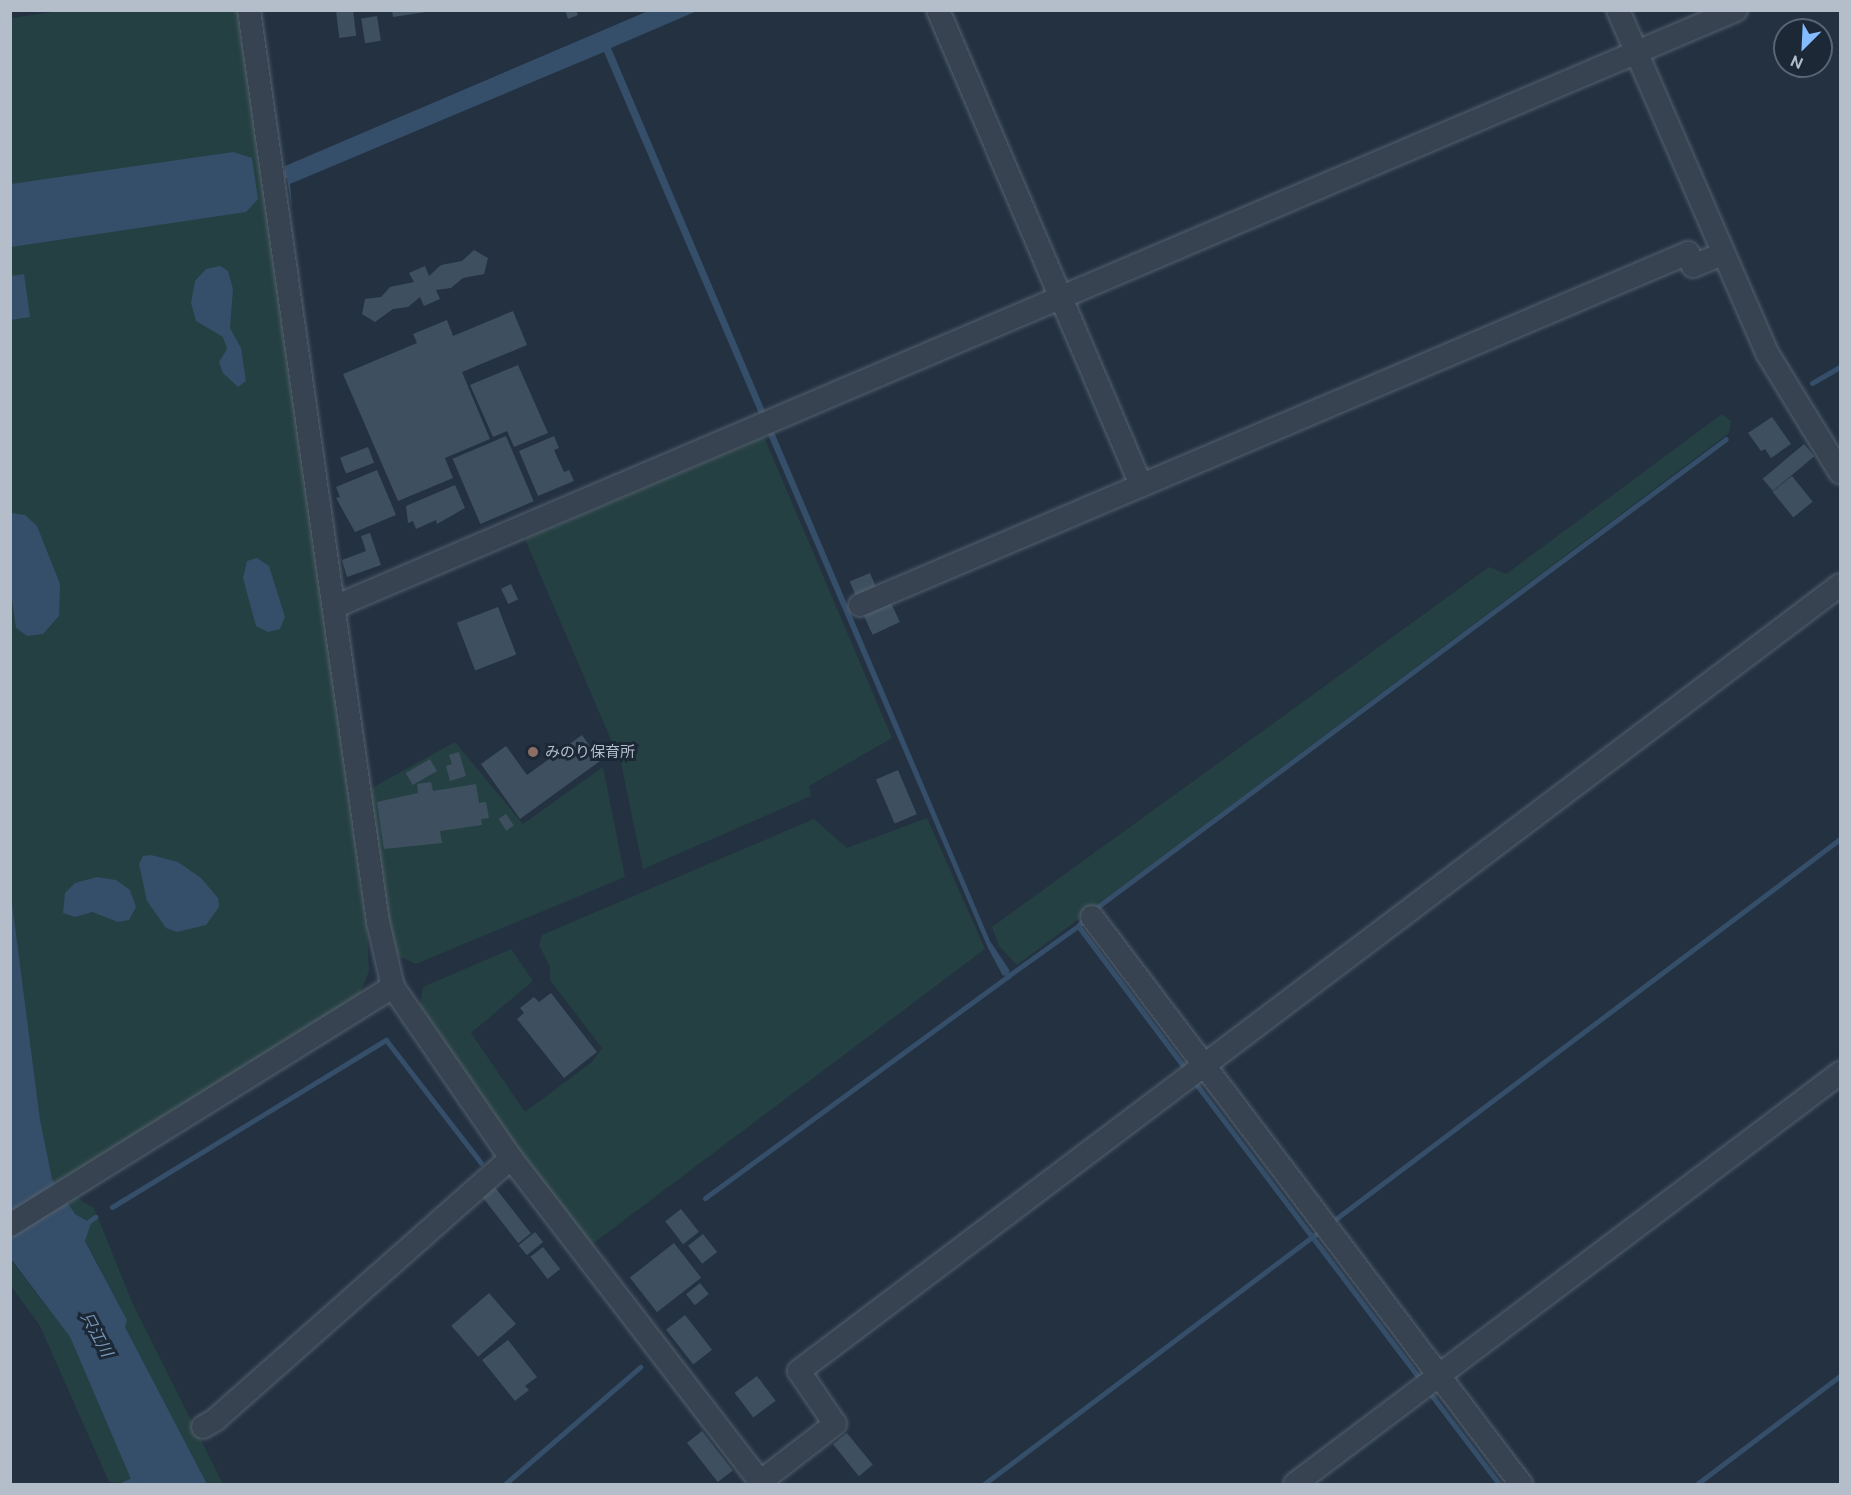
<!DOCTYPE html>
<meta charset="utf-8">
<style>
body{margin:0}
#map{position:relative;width:1851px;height:1495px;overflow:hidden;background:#233141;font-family:Ubuntu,"Noto Sans JP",sans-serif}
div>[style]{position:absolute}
.green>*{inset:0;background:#254042}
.water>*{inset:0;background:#354e69}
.stream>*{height:5px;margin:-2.5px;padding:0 2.5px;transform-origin:2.5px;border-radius:2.5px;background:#354e69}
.building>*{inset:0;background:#3e5060;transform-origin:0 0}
.roads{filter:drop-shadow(0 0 2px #55616e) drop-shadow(0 0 2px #55616e)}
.minor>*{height:22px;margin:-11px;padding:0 11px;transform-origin:11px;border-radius:11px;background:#374351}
.dots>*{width:16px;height:16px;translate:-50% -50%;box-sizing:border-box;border:3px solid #1c2836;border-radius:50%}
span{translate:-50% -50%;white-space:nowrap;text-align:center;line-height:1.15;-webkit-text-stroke:6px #1c2836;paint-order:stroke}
.poi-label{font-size:15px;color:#b4becb}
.left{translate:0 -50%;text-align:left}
.water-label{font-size:16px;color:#7996b5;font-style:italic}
.frame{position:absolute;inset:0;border:12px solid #b4becb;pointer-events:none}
.north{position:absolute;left:1773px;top:18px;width:60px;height:60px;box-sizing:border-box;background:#1c2836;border:2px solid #596472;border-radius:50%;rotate:204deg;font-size:16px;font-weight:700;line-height:24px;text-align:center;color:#b4becb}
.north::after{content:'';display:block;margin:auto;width:21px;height:27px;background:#85bbff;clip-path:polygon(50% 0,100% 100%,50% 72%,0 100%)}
</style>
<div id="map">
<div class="green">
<i style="clip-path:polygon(67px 10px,237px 11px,271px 226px,367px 928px,369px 971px,360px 994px,71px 1177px,80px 1200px,94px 1208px,132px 1302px,223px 1484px,207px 1484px,125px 1327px,127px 1320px,85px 1240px,88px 1221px,75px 1214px,65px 1202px,11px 1212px,11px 18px)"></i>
<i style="clip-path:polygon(1722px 414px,1731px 421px,1729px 433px,1017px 965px,999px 946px,992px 927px,1489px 567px,1506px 574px)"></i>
<i style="clip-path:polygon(764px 437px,892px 738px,809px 786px,811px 796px,643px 869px,621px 763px,525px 539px)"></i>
<i style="clip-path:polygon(455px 742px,523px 824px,603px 767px,625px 877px,416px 964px,398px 956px,384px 907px,370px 789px)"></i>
<i style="clip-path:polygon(927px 818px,985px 949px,591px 1245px,517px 1147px,420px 1005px,423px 987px,511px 949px,533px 981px,471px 1033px,525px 1112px,592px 1062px,602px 1048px,550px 980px,550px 967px,539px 945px,542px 935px,814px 819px,847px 848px)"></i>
<i style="clip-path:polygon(10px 1259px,70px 1337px,133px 1484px,109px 1482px,40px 1326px,11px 1286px)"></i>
</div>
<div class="water">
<i style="clip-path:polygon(648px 11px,697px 11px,611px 48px,990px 941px,1010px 971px,1003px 976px,988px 948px,604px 52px,290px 184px,292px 208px,287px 178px,284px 178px,285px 166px)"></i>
<i style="clip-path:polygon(233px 152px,252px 158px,258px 199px,246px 212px,11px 247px,11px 184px)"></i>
<i style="clip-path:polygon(220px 266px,228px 271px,233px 289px,230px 328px,241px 348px,246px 381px,238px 387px,223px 373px,219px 362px,227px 349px,223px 337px,196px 321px,191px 303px,195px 281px,206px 269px)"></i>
<i style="clip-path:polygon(24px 274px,30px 317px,11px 320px,11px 276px)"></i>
<i style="clip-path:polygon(11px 513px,25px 515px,37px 526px,60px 584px,59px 616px,43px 634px,27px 636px,16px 628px,11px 592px)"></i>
<i style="clip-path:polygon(257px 558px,269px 566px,285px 617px,280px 629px,268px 632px,256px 626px,243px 578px,247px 561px)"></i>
<i style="clip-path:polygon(151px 855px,178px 862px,201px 878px,218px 898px,219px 907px,206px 925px,177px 932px,166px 928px,147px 901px,139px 864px,143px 856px)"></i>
<i style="clip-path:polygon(97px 877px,116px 880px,130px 890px,136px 907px,129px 920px,118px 922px,92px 912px,75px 917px,63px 913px,65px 893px,75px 883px)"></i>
<i style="clip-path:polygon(10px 888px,40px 1120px,52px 1179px,75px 1214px,91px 1223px,85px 1241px,127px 1320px,125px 1327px,207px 1484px,133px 1484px,70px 1337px,11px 1259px)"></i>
</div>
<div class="stream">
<i style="left:1812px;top:383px;width:32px;rotate:-30deg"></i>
<i style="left:1092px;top:911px;width:790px;rotate:-36.67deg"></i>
<i style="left:1078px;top:926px;width:11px;rotate:-45deg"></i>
<i style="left:1006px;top:973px;width:4px;rotate:56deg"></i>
<i style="left:1008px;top:976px;width:86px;rotate:-35.5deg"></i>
<i style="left:1078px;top:926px;width:176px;rotate:53.1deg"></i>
<i style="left:1196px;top:1084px;width:368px;rotate:52.8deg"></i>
<i style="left:705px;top:1198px;width:376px;rotate:-36.2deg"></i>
<i style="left:112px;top:1207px;width:321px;rotate:-31.4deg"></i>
<i style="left:386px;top:1040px;width:155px;rotate:52.3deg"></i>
<i style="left:1333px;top:1221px;width:635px;rotate:-37deg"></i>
<i style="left:84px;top:1225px;width:14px;rotate:-36deg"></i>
<i style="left:1432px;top:1396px;width:111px;rotate:52.7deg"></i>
<i style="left:123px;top:1484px;width:15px;rotate:-23deg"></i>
<i style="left:505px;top:1484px;width:179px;rotate:-40.9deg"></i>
<i style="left:984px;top:1484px;width:421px;rotate:-37deg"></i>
<i style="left:1697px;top:1484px;width:179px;rotate:-37.1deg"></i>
</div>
<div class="building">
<i style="left:353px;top:10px;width:26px;height:17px;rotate:83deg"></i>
<i style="clip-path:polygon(392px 10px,426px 10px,426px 12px,393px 17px)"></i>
<i style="clip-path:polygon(565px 10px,576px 10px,578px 15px,568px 19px)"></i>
<i style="left:377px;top:16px;width:25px;height:16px;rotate:81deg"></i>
<i style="clip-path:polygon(474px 250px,488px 258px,484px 274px,463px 278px,451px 288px,436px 290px,440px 299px,424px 306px,420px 297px,408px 307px,393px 309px,375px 322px,362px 314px,365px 299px,381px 297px,390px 287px,414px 282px,409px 273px,425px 266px,429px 276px,441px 265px,462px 261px)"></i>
<i style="clip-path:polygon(513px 311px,527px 345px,462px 372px,490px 439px,445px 458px,453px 478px,398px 501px,343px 374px,417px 343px,413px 334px,447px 320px,453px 336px)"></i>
<i style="clip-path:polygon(518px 365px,548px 433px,514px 447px,507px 431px,493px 437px,470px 385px)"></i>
<i style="clip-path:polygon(1772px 417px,1791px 444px,1771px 458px,1765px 449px,1761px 451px,1748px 433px)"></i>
<i style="left:506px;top:436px;width:71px;height:58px;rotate:67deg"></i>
<i style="clip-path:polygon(554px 436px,559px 448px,554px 450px,564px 472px,569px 470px,574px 481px,538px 496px,519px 451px)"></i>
<i style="left:1804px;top:444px;width:16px;height:54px;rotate:50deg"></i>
<i style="left:368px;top:447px;width:17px;height:30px;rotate:69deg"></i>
<i style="clip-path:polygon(377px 470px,396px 515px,355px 532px,336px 498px,340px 497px,336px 487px)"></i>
<i style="left:1792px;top:476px;width:33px;height:25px;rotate:51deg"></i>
<i style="clip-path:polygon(455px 485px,465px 508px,437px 524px,436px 520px,416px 529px,413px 521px,408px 523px,406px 506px)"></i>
<i style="clip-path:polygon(370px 533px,381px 565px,347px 577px,342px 560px,366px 551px,361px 536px)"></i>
<i style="left:870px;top:573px;width:15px;height:22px;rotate:67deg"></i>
<i style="left:511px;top:584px;width:17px;height:11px;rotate:65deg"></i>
<i style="left:891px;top:603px;width:21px;height:30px;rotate:65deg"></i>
<i style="left:498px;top:607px;width:51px;height:44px;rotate:69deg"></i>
<i style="clip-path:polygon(582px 735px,600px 761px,520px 819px,481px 764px,506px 746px,527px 775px)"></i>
<i style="clip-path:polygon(459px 752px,466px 776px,450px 781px,446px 766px,452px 764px,449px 755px)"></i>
<i style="left:430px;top:759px;width:14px;height:28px;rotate:60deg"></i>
<i style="left:898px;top:770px;width:48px;height:24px;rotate:67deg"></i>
<i style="clip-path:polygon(431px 782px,433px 791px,476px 784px,479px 803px,486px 802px,489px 818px,481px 819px,482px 825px,440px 831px,442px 843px,384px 849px,377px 802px,418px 793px,417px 784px)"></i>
<i style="left:506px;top:814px;width:14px;height:9px;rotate:56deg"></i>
<i style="clip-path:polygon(551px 993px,597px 1052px,564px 1078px,517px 1019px,524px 1013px,520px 1008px,534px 997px,539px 1002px)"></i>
<i style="left:494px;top:1186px;width:60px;height:16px;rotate:52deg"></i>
<i style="left:681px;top:1209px;width:29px;height:20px;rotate:52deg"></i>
<i style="left:535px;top:1232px;width:13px;height:21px;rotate:51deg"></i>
<i style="left:703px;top:1234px;width:23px;height:19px;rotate:52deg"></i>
<i style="left:674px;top:1243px;width:44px;height:56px;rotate:52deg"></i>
<i style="left:543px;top:1247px;width:28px;height:16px;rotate:52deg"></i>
<i style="left:700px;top:1283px;width:14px;height:18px;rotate:51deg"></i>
<i style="left:489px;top:1293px;width:41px;height:50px;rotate:49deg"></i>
<i style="left:685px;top:1315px;width:44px;height:24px;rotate:52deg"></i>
<i style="clip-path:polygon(508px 1340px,537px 1377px,525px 1386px,529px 1390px,515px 1401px,482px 1360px)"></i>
<i style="left:757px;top:1376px;width:31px;height:28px;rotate:53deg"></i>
<i style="left:702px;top:1431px;width:50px;height:19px;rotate:52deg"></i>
<i style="left:847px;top:1433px;width:41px;height:18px;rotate:51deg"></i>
</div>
<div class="roads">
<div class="minor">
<i style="left:249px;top:10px;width:921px;rotate:81.95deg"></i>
<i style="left:378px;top:922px;width:67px;rotate:77deg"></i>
<i style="left:393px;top:987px;width:208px;rotate:55.4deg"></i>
<i style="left:511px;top:1158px;width:411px;rotate:52.4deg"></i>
<i style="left:938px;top:10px;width:517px;rotate:66.86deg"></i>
<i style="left:1618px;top:10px;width:374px;rotate:66.5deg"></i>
<i style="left:1767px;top:353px;width:140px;rotate:58.5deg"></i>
<i style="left:860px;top:605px;width:900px;rotate:-23.03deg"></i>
<i style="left:1688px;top:253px;width:14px;rotate:69deg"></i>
<i style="left:1693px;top:266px;width:31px;rotate:-22deg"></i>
<i style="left:334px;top:607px;width:1524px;rotate:-23.07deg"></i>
<i style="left:1092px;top:917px;width:711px;rotate:52.89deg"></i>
<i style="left:10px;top:1225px;width:451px;rotate:-31.9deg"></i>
<i style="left:203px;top:1427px;width:14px;rotate:-30deg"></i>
<i style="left:215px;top:1420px;width:395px;rotate:-41.5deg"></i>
<i style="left:760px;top:1482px;width:95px;rotate:-37.7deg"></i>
<i style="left:835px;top:1424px;width:64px;rotate:-124.2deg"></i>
<i style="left:799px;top:1371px;width:1304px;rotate:-37.05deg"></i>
<i style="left:1295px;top:1484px;width:683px;rotate:-37.02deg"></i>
</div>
</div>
<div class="dots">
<i style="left:533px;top:752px;background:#8d6e63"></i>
</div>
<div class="poi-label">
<span class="left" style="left:545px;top:752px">みのり保育所</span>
</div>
<div class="water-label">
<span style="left:97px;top:1334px;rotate:62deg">只江川</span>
</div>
<div class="frame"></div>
<div class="north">N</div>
</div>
